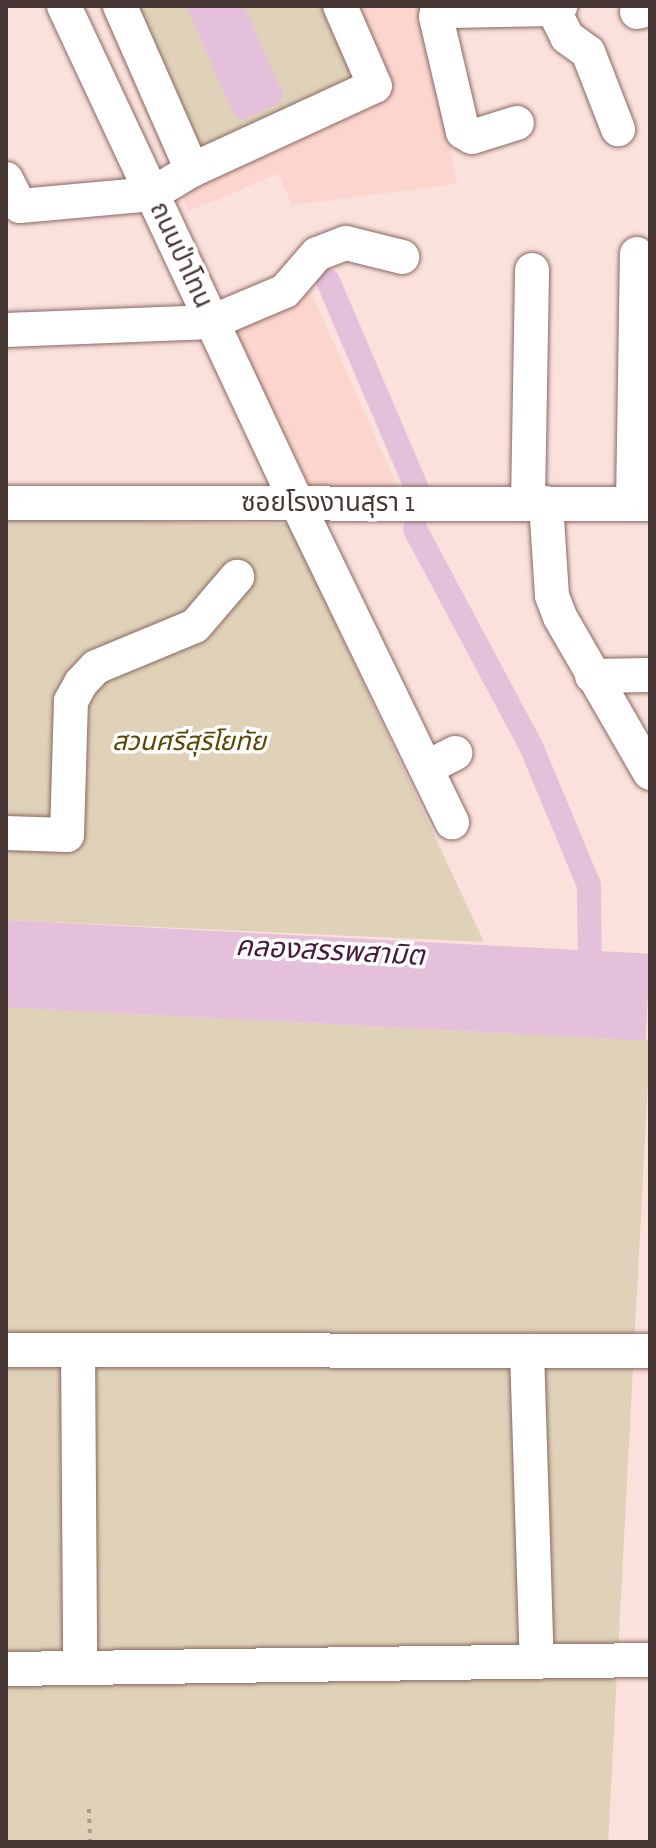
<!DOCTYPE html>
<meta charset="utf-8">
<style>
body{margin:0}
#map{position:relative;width:656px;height:1848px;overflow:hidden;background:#fae1dc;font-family:"Zilla Slab","Noto Sans Thai",serif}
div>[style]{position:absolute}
.built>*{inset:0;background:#fcd6ce}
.green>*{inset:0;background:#dfd2b8;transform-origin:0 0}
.water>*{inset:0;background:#e5c0db;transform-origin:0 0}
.canal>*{height:24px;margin:-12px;padding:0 12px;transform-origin:12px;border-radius:12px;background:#e5c0db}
.path>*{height:4px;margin-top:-2px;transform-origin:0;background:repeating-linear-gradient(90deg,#ae9994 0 4px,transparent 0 10px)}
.roads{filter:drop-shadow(0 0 2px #8a6761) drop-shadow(0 0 2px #8a6761)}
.minor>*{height:34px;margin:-17px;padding:0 17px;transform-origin:17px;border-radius:17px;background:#fff}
span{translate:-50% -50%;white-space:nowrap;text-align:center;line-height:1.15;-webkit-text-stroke:7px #fff;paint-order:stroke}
.street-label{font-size:26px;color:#473734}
.park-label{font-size:26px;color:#5e4600;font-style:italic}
.water-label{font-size:28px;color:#46193d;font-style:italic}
.frame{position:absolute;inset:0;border:8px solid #473734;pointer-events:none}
</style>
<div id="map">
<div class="built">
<i style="clip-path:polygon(98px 6px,419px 6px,428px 31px,457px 184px,292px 205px,278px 174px,189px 211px)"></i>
<i style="clip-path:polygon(310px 290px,401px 495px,308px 496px,224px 327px)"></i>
</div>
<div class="green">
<i style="clip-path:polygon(133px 6px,327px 6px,357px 73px,352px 82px,201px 149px,194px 147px)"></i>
<i style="clip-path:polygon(6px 519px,289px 524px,484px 942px,6px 920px)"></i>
<i style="left:6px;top:1007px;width:645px;height:835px;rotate:3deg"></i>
</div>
<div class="water">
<i style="clip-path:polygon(186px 6px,244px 6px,283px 94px,280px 103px,243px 120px,234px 115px)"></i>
<i style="left:6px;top:920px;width:645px;height:87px;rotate:3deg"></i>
</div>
<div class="canal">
<i style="left:328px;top:281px;width:223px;rotate:66.8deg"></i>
<i style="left:415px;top:529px;width:246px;rotate:61.9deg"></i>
<i style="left:531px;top:746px;width:151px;rotate:67.4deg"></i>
<i style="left:589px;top:885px;width:95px;rotate:89.4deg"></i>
</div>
<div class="path">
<i style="left:89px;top:1809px;width:33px;rotate:88deg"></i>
</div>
<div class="roads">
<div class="minor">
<i style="left:64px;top:6px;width:549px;rotate:64.88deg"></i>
<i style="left:297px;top:503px;width:355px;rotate:64.1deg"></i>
<i style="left:120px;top:6px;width:179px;rotate:66.3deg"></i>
<i style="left:437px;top:6px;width:13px;rotate:23deg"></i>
<i style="left:449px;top:11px;width:104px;rotate:-1.1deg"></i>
<i style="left:553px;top:9px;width:8px;rotate:-23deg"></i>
<i style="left:438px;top:7px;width:10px;rotate:101deg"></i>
<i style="left:436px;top:17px;width:118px;rotate:76.8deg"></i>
<i style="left:463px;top:132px;width:10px;rotate:29deg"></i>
<i style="left:472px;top:137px;width:47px;rotate:-17.3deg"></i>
<i style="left:553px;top:9px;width:31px;rotate:63deg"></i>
<i style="left:567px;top:37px;width:26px;rotate:36deg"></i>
<i style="left:588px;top:52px;width:83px;rotate:68.7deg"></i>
<i style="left:637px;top:12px;width:13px;rotate:-13deg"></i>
<i style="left:6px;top:179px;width:30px;rotate:63deg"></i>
<i style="left:20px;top:206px;width:133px;rotate:-5.2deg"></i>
<i style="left:152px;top:194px;width:47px;rotate:-31deg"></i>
<i style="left:192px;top:170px;width:201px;rotate:-24.7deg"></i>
<i style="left:375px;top:86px;width:87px;rotate:-113.6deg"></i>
<i style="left:6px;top:330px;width:206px;rotate:-2.2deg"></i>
<i style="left:212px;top:322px;width:79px;rotate:-23deg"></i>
<i style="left:285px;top:291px;width:49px;rotate:-49.1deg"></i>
<i style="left:317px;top:254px;width:31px;rotate:-21deg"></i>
<i style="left:346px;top:243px;width:58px;rotate:14deg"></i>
<i style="left:6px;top:503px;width:644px;rotate:0.09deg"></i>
<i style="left:528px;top:503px;width:233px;rotate:-89deg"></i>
<i style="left:546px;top:503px;width:93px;rotate:86.3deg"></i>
<i style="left:552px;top:596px;width:22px;rotate:69deg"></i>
<i style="left:560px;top:617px;width:180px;rotate:60deg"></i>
<i style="left:633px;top:504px;width:250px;rotate:-89.1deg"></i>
<i style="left:592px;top:676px;width:58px;rotate:-1deg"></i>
<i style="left:426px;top:768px;width:33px;rotate:-27deg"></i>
<i style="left:6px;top:833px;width:61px;rotate:1.9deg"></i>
<i style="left:67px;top:835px;width:134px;rotate:-88.3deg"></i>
<i style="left:71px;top:701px;width:21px;rotate:-61deg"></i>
<i style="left:81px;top:683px;width:22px;rotate:-47deg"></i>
<i style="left:96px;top:667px;width:107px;rotate:-22.5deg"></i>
<i style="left:195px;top:626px;width:65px;rotate:-49.4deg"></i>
<i style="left:6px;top:1350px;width:644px;rotate:0.09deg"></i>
<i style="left:78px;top:1350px;width:318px;rotate:89.6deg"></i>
<i style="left:527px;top:1351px;width:311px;rotate:88.2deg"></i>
<i style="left:6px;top:1669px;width:644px;rotate:-0.8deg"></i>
</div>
</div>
<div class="street-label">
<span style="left:181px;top:255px;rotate:65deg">ถนนป่าโทน</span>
<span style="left:328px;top:503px">ซอยโรงงานสุรา 1</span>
</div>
<div class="park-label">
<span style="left:189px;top:742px">สวนศรีสุริโยทัย</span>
</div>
<div class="water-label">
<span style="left:330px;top:951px;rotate:3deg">คลองสรรพสามิต</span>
</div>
<div class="frame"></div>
</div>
